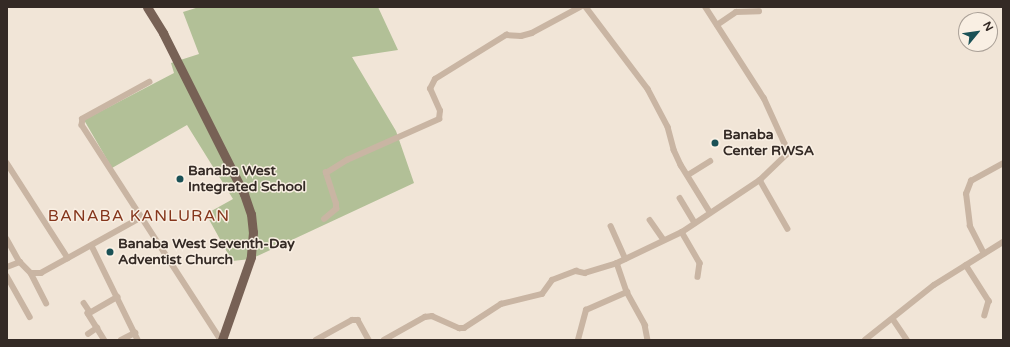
<!DOCTYPE html>
<style>
body{margin:0}
#map{position:relative;width:1010px;height:347px;overflow:hidden;background:#f1e5d7;font-family:"Varela Round",sans-serif}
div>[style]{position:absolute}
.green>*{inset:0;background:#b2c097}
.street>*{height:5.5px;margin:-2.75px;padding:0 2.75px;transform-origin:2.75px;border-radius:2.75px;background:#c9b5a3}
.primary>*{height:9px;margin:-4.5px;padding:0 4.5px;transform-origin:4.5px;border-radius:4.5px;background:#776155}
.dots>*{width:11px;height:11px;translate:-50% -50%;box-sizing:border-box;border:2px solid #f9efe3;border-radius:50%}
span{translate:-50% -50%;white-space:nowrap;text-align:center;line-height:1.15;-webkit-text-stroke:3px #f9efe3;paint-order:stroke}
.poi-label{font-size:14px;color:#342a25;font-weight:700}
.left{translate:0 -50%;text-align:left}
.quarter-label{font-size:16px;color:#85361c;letter-spacing:1px}
.frame{position:absolute;inset:0;border:8px solid #342a25;pointer-events:none}
.north{position:absolute;left:958px;top:12px;width:40px;height:40px;box-sizing:border-box;background:#f9efe3;border:1px solid #aaa097;border-radius:50%;rotate:61deg;font-size:11px;font-weight:700;line-height:16px;text-align:center;color:#342a25}
.north::after{content:'';display:block;margin:auto;width:14px;height:18px;background:#1a5156;clip-path:polygon(50% 0,100% 100%,50% 72%,0 100%)}
</style>
<div id="map">
<div class="green">
<i style="clip-path:polygon(199px 7px,378px 7px,398px 50px,352px 57px,396px 131px,414px 183px,251px 259px,232px 261px,206px 214px,233px 199px,187px 125px,112px 168px,84px 120px,174px 73px,171px 63px,199px 54px,183px 12px)"></i>
</div>
<div class="street">
<i style="left:586px;top:7px;width:103px;rotate:52.9deg"></i>
<i style="left:648px;top:89px;width:43px;rotate:62.2deg"></i>
<i style="left:668px;top:127px;width:24px;rotate:75deg"></i>
<i style="left:674px;top:150px;width:17px;rotate:65deg"></i>
<i style="left:681px;top:165px;width:55px;rotate:58.3deg"></i>
<i style="left:717px;top:25px;width:23px;rotate:-34deg"></i>
<i style="left:736px;top:12px;width:23px;rotate:-2deg"></i>
<i style="left:150px;top:82px;width:77px;rotate:151.1deg"></i>
<i style="left:83px;top:119px;width:6px;rotate:99deg"></i>
<i style="left:82px;top:125px;width:256px;rotate:57.1deg"></i>
<i style="left:7px;top:163px;width:113px;rotate:57.3deg"></i>
<i style="left:688px;top:175px;width:26px;rotate:-32deg"></i>
<i style="left:760px;top:180px;width:56px;rotate:60.3deg"></i>
<i style="left:680px;top:198px;width:29px;rotate:59deg"></i>
<i style="left:324px;top:219px;width:16px;rotate:-40deg"></i>
<i style="left:336px;top:209px;width:5px;rotate:-90deg"></i>
<i style="left:336px;top:204px;width:33px;rotate:-108deg"></i>
<i style="left:326px;top:173px;width:25px;rotate:-32deg"></i>
<i style="left:347px;top:160px;width:101px;rotate:-24deg"></i>
<i style="left:439px;top:119px;width:8px;rotate:-83deg"></i>
<i style="left:440px;top:111px;width:24px;rotate:-114deg"></i>
<i style="left:430px;top:89px;width:11px;rotate:-63deg"></i>
<i style="left:435px;top:79px;width:84px;rotate:-31.8deg"></i>
<i style="left:506px;top:35px;width:15px;rotate:4deg"></i>
<i style="left:521px;top:36px;width:11px;rotate:-15deg"></i>
<i style="left:532px;top:33px;width:55px;rotate:-28.4deg"></i>
<i style="left:650px;top:220px;width:24px;rotate:55deg"></i>
<i style="left:611px;top:226px;width:36px;rotate:66deg"></i>
<i style="left:682px;top:232px;width:36px;rotate:60deg"></i>
<i style="left:700px;top:263px;width:14px;rotate:98deg"></i>
<i style="left:7px;top:239px;width:26px;rotate:61deg"></i>
<i style="left:92px;top:246px;width:105px;rotate:63.9deg"></i>
<i style="left:984px;top:254px;width:31px;rotate:-117deg"></i>
<i style="left:970px;top:226px;width:32px;rotate:-97deg"></i>
<i style="left:966px;top:194px;width:14px;rotate:-69deg"></i>
<i style="left:971px;top:181px;width:37px;rotate:-29deg"></i>
<i style="left:617px;top:263px;width:72px;rotate:-25.5deg"></i>
<i style="left:682px;top:232px;width:94px;rotate:-33.7deg"></i>
<i style="left:760px;top:180px;width:36px;rotate:-44deg"></i>
<i style="left:786px;top:155px;width:10px;rotate:-96deg"></i>
<i style="left:785px;top:145px;width:51px;rotate:-114.5deg"></i>
<i style="left:764px;top:99px;width:109px;rotate:-122.7deg"></i>
<i style="left:966px;top:265px;width:43px;rotate:57.4deg"></i>
<i style="left:989px;top:301px;width:15px;rotate:106deg"></i>
<i style="left:7px;top:267px;width:14px;rotate:-21deg"></i>
<i style="left:20px;top:262px;width:16px;rotate:45deg"></i>
<i style="left:31px;top:273px;width:10px"></i>
<i style="left:41px;top:273px;width:115px;rotate:-29deg"></i>
<i style="left:31px;top:273px;width:34px;rotate:63deg"></i>
<i style="left:7px;top:276px;width:47px;rotate:60.7deg"></i>
<i style="left:84px;top:303px;width:11px;rotate:56deg"></i>
<i style="left:893px;top:319px;width:25px;rotate:56deg"></i>
<i style="left:88px;top:334px;width:11px;rotate:-34deg"></i>
<i style="left:104px;top:340px;width:31px;rotate:-122deg"></i>
<i style="left:88px;top:314px;width:34px;rotate:-30deg"></i>
<i style="left:121px;top:340px;width:16px;rotate:-27deg"></i>
<i style="left:316px;top:340px;width:41px;rotate:-29.1deg"></i>
<i style="left:352px;top:320px;width:6px"></i>
<i style="left:358px;top:320px;width:23px;rotate:61deg"></i>
<i style="left:384px;top:340px;width:47px;rotate:-29.3deg"></i>
<i style="left:425px;top:317px;width:7px;rotate:-8deg"></i>
<i style="left:432px;top:316px;width:30px;rotate:24deg"></i>
<i style="left:459px;top:328px;width:5px"></i>
<i style="left:464px;top:328px;width:44px;rotate:-33deg"></i>
<i style="left:501px;top:304px;width:42px;rotate:-13.7deg"></i>
<i style="left:542px;top:294px;width:17px;rotate:-54deg"></i>
<i style="left:552px;top:280px;width:26px;rotate:-21deg"></i>
<i style="left:576px;top:271px;width:9px;rotate:13deg"></i>
<i style="left:585px;top:273px;width:34px;rotate:-17deg"></i>
<i style="left:617px;top:263px;width:31px;rotate:71deg"></i>
<i style="left:627px;top:292px;width:38px;rotate:61deg"></i>
<i style="left:645px;top:325px;width:15px;rotate:79deg"></i>
<i style="left:578px;top:340px;width:31px;rotate:-75deg"></i>
<i style="left:586px;top:310px;width:45px;rotate:-23.7deg"></i>
<i style="left:865px;top:340px;width:88px;rotate:-38.6deg"></i>
<i style="left:934px;top:285px;width:81px;rotate:-31.9deg"></i>
</div>
<div class="primary">
<i style="left:147px;top:7px;width:31px;rotate:58deg"></i>
<i style="left:163px;top:33px;width:180px;rotate:63.3deg"></i>
<i style="left:244px;top:194px;width:21px;rotate:71deg"></i>
<i style="left:251px;top:214px;width:18px;rotate:84deg"></i>
<i style="left:253px;top:232px;width:25px;rotate:95deg"></i>
<i style="left:251px;top:257px;width:88px;rotate:109.3deg"></i>
</div>
<div class="dots">
<i style="left:715px;top:143px;background:#1a5156"></i>
<i style="left:180px;top:179px;background:#1a5156"></i>
<i style="left:110px;top:252px;background:#1a5156"></i>
</div>
<div class="poi-label">
<span class="left" style="left:723px;top:143px">Banaba<br>Center RWSA</span>
<span class="left" style="left:188px;top:179px">Banaba West<br>Integrated School</span>
<span class="left" style="left:118px;top:252px">Banaba West Seventh-Day<br>Adventist Church</span>
</div>
<div class="quarter-label">
<span style="left:139px;top:216px">BANABA KANLURAN</span>
</div>
<div class="frame"></div>
<div class="north">N</div>
</div>
